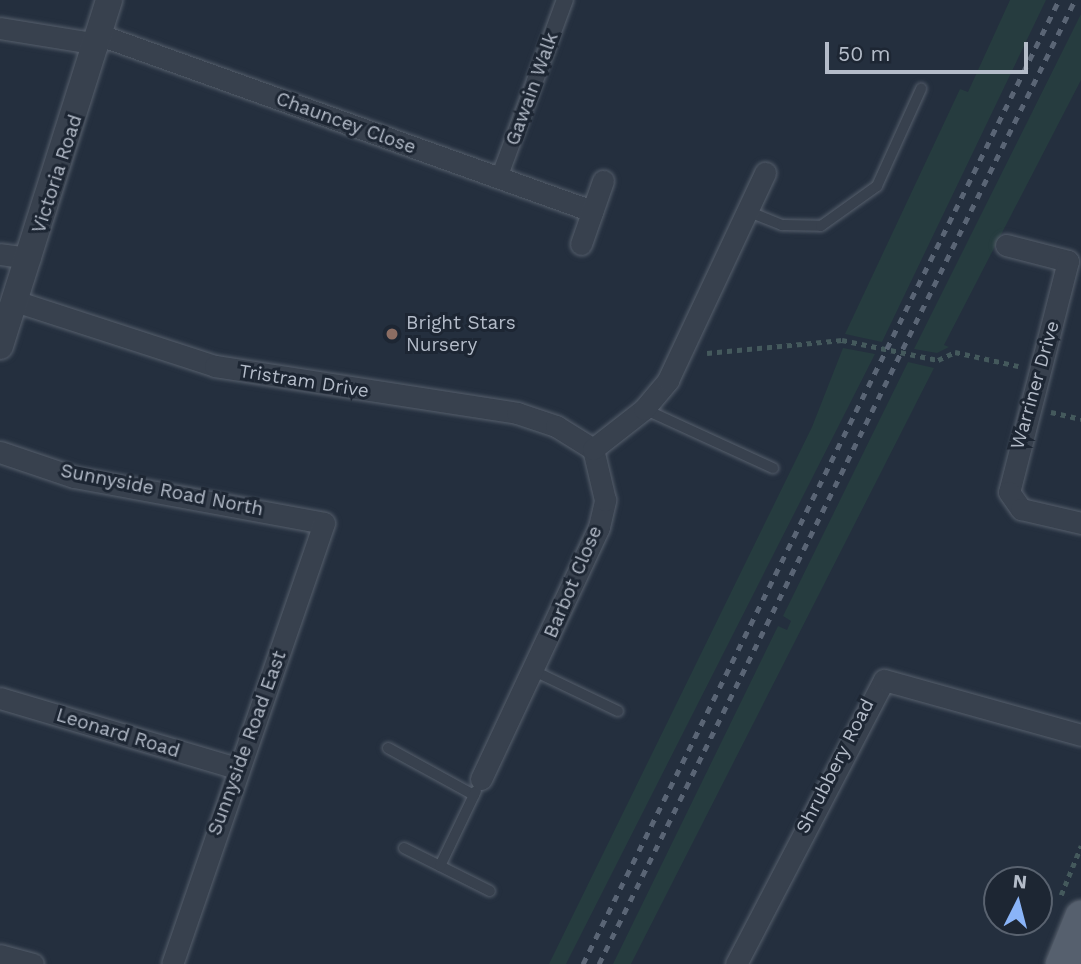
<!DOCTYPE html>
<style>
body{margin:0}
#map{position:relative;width:1081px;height:964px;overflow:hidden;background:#242f3e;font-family:"Work Sans",sans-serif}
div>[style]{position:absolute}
.green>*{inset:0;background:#263c3f}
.path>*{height:4.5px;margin-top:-2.25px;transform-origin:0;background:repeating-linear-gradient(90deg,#44595c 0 5px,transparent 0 10px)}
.roads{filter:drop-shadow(0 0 2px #565f6c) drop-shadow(0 0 2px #565f6c)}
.service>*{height:10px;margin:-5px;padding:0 5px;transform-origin:5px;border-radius:5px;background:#38414e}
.pedestrian>*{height:16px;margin:-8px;padding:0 8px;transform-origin:8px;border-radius:8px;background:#38414e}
.minor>*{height:21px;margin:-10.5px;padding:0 10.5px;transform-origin:10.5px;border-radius:10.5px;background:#38414e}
.tertiary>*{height:26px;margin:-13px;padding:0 13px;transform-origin:13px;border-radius:13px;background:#38414e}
.primary>*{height:33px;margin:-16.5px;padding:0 16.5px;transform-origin:16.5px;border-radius:16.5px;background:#56606e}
.rail>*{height:5px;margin-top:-2.5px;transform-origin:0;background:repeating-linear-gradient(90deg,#5a6575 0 7px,transparent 0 14px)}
.dots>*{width:19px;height:19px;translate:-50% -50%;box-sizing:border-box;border:4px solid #1d2633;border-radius:50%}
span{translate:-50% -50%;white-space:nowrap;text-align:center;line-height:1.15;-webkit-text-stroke:6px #1d2633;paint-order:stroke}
.street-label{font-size:19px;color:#b4bcc9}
.poi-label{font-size:19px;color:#b4bcc9}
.left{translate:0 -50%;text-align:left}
.north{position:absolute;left:983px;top:866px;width:70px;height:70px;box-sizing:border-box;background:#1d2633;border:2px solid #59626f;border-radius:50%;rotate:6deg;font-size:19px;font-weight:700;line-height:28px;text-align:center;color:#b4bcc9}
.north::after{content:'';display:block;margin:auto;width:24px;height:32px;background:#8ab4f8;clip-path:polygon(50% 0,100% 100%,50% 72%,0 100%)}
.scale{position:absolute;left:825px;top:42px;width:203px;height:32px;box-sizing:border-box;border:4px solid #b4bcc9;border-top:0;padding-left:9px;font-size:21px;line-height:24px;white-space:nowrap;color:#b4bcc9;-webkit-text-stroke:5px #1d2633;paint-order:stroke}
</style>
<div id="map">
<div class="green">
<i style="clip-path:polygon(1010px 0,1046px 0,882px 342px,845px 334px,960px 89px,968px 92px)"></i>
<i style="clip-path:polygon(1081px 14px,1081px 80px,944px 345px,949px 347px,937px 353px,914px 349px)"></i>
<i style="clip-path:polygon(843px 348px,875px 354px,566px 964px,549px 964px,812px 427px)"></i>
<i style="clip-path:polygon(908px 362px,934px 368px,631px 964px,613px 964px,778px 626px,787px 630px,791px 621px,783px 616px)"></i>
</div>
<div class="path">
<i style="left:707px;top:353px;width:136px;rotate:-5.5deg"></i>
<i style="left:842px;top:340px;width:98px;rotate:11.8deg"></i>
<i style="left:938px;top:360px;width:19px;rotate:-25deg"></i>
<i style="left:955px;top:352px;width:65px;rotate:12.5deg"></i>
<i style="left:1051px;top:412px;width:31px;rotate:13deg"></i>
<i style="left:1061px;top:895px;width:53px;rotate:-67.8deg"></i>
</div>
<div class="roads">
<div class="service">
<i style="left:747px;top:211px;width:38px;rotate:22deg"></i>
<i style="left:782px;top:225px;width:39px;rotate:1deg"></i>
<i style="left:821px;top:226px;width:69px;rotate:-35.5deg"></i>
<i style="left:877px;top:186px;width:107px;rotate:-65.6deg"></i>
<i style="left:644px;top:409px;width:142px;rotate:24.6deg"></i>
<i style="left:534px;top:671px;width:93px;rotate:25.5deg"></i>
<i style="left:388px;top:748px;width:98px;rotate:28.7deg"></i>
<i style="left:404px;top:848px;width:96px;rotate:26.6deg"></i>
<i style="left:440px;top:866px;width:83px;rotate:-64.4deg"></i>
</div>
<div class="pedestrian">
<i style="left:499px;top:178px;width:190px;rotate:-69.7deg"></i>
</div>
<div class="minor">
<i style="left:0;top:28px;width:99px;rotate:9.3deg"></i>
<i style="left:100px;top:35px;width:523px;rotate:19.68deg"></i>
<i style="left:581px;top:244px;width:67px;rotate:-70.8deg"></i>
<i style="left:1006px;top:245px;width:64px;rotate:14.5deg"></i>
<i style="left:1068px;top:261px;width:238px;rotate:104.3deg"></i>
<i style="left:1009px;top:492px;width:21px;rotate:55deg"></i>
<i style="left:1021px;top:509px;width:62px;rotate:13.1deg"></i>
<i style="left:0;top:254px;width:30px;rotate:8deg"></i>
<i style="left:15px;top:301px;width:210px;rotate:18deg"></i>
<i style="left:215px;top:366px;width:306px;rotate:8.8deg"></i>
<i style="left:517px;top:413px;width:41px;rotate:18.4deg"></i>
<i style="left:556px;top:426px;width:44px;rotate:31.9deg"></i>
<i style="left:0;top:452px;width:78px;rotate:18.7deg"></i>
<i style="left:74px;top:477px;width:254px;rotate:10.4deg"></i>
<i style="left:324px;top:523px;width:466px;rotate:109deg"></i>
<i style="left:0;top:698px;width:246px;rotate:16.5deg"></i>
<i style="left:481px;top:779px;width:278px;rotate:-64.9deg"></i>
<i style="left:599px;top:527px;width:28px;rotate:-77deg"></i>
<i style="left:605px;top:500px;width:52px;rotate:-103.2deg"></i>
<i style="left:593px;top:449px;width:65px;rotate:-38.1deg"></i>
<i style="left:644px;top:409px;width:38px;rotate:-50deg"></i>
<i style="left:668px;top:380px;width:229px;rotate:-64.9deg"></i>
<i style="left:0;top:955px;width:34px;rotate:15deg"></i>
<i style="left:736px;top:964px;width:320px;rotate:-62.5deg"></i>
<i style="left:884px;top:680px;width:205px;rotate:15.6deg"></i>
</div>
<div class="tertiary">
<i style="left:0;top:346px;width:363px;rotate:-72.5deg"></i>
</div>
<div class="primary">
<i style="left:1062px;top:964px;width:51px;rotate:-68deg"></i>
</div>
</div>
<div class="rail">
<i style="left:583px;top:964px;width:1075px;rotate:-63.72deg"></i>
<i style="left:599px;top:964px;width:1075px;rotate:-63.72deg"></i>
</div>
<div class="dots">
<i style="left:392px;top:334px;background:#8d6e63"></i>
</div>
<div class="street-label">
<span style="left:532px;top:89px;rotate:-70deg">Gawain Walk</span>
<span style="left:346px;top:123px;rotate:20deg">Chauncey Close</span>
<span style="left:57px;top:174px;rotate:-72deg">Victoria Road</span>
<span style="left:304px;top:381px;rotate:9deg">Tristram Drive</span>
<span style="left:1035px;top:385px;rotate:-74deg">Warriner Drive</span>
<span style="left:162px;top:490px;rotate:11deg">Sunnyside Road North</span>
<span style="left:573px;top:582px;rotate:-67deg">Barbot Close</span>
<span style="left:118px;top:733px;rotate:17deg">Leonard Road</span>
<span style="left:247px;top:743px;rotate:-70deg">Sunnyside Road East</span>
<span style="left:835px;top:766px;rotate:-63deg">Shrubbery Road</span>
</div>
<div class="poi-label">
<span class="left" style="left:406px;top:334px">Bright Stars<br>Nursery</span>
</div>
<div class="north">N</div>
<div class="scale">50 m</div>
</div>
